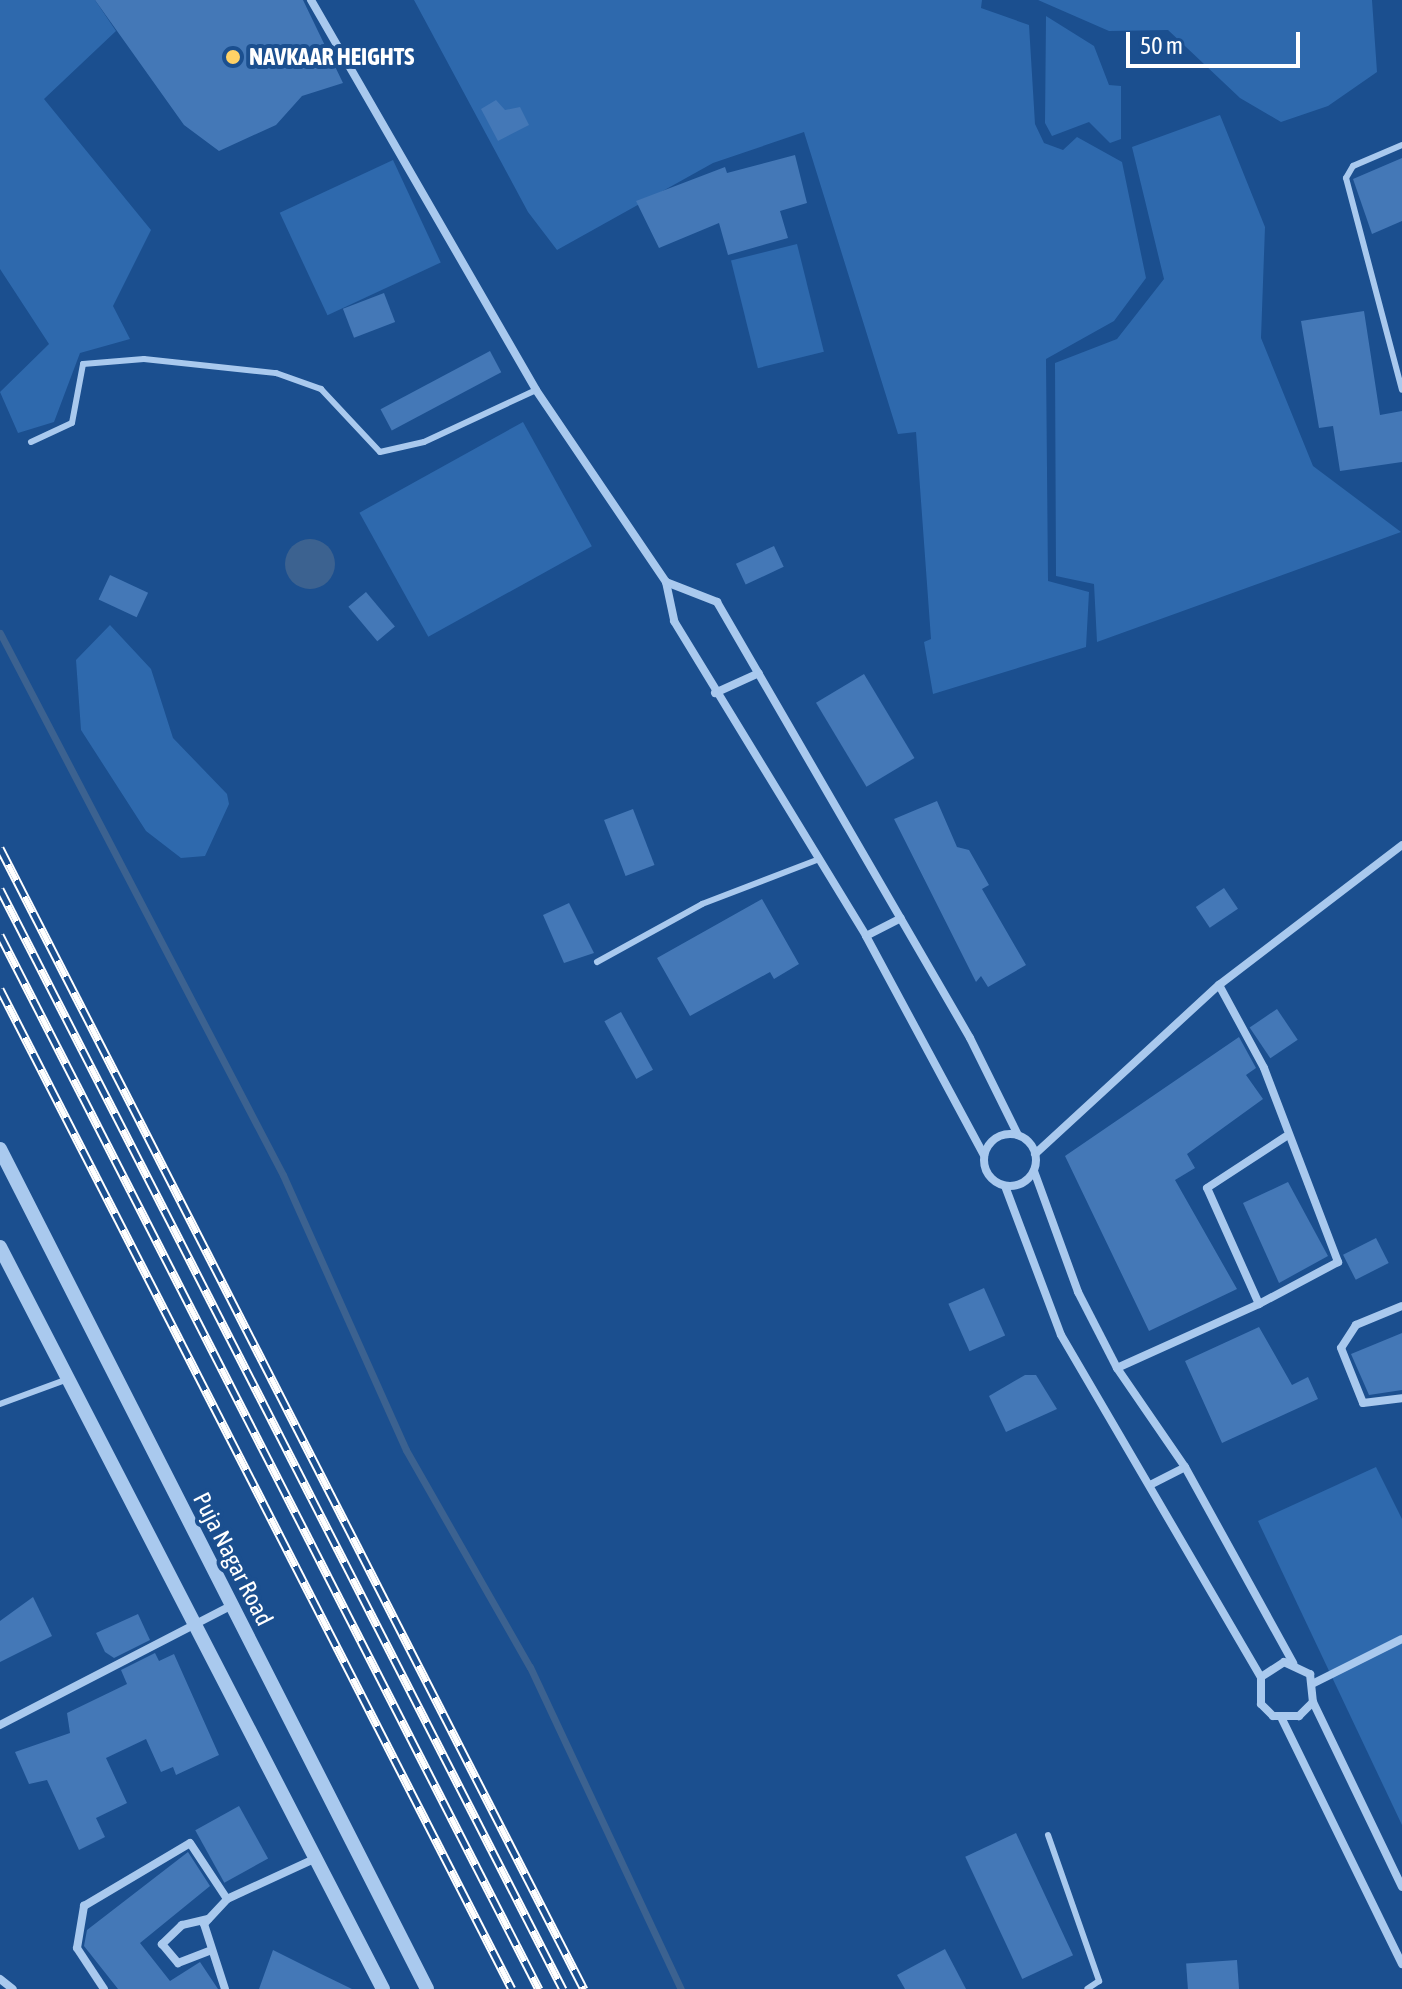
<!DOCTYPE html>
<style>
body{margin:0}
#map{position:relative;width:1402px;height:1989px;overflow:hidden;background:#1b4f8f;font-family:"Asap Condensed",sans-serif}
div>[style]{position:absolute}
.green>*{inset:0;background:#2e69ad;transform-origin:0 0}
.water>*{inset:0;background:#3c6290}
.round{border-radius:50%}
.stream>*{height:7px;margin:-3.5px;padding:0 3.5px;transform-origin:3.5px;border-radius:3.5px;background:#3c6290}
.building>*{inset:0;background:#4478b7;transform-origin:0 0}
.service>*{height:6px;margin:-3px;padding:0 3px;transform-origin:3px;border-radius:3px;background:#a9c9ee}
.minor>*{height:8px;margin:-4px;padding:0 4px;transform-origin:4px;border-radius:4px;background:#a9c9ee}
.minor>.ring{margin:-4px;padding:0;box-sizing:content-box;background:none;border:8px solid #a9c9ee;border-radius:50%}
.tertiary>*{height:14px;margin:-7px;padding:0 7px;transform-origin:7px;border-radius:7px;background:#a9c9ee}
.rail>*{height:9px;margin-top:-4.5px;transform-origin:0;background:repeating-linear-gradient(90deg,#1b4f8f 0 18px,#fff 0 36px);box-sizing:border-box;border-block:2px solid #fff}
.dots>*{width:22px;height:22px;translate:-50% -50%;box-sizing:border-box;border:4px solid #1b4f8f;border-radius:50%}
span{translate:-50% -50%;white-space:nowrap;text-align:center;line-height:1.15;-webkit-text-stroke:8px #1b4f8f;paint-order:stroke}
.poi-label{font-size:24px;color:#fff;font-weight:700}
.left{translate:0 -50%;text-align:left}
.street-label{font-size:24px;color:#fff}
.scale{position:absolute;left:1126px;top:32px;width:174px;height:36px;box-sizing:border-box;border:4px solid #fff;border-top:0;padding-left:10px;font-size:24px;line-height:28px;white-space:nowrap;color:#fff;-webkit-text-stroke:6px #1b4f8f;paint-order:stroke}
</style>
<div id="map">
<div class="green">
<i style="clip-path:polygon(0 0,95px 0,116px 31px,44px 99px,151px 230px,113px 306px,130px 339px,80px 353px,54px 422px,18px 433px,0 392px,49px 344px,0 269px)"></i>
<i style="clip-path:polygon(414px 0,982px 0,981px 8px,1029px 25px,1035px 124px,1044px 143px,1063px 150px,1077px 137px,1122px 162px,1146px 278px,1114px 321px,1046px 359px,1048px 581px,1089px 592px,1086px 647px,933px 694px,924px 642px,931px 639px,916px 432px,898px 434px,804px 132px,713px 163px,557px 250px,528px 212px)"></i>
<i style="clip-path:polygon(1038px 0,1372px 0,1377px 72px,1328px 106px,1281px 122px,1240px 98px,1168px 30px,1109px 31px)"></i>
<i style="clip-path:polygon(1046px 16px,1094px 46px,1109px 85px,1121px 86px,1121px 139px,1110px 143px,1089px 122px,1052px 136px,1045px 123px)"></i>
<i style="clip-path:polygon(1220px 115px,1265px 227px,1261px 338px,1313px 466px,1401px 532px,1097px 642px,1094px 584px,1056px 576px,1055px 363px,1117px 339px,1164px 279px,1132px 147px)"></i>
<i style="left:393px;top:160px;width:113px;height:125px;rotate:65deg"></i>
<i style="left:797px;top:244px;width:111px;height:68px;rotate:76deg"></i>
<i style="left:523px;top:422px;width:142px;height:187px;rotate:61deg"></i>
<i style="clip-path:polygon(110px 625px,151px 669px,173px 738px,227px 794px,229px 804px,205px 856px,181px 858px,146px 831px,81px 730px,76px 660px)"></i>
<i style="clip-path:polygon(1376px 1467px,1402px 1519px,1402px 1825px,1258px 1521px)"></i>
</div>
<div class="water">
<i class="round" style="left:285px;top:539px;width:50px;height:50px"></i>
</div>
<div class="stream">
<i style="left:0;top:633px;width:611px;rotate:62.43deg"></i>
<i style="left:283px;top:1175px;width:301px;rotate:65.9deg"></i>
<i style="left:406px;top:1450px;width:250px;rotate:60.3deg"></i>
<i style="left:530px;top:1667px;width:356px;rotate:64.9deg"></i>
</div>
<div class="building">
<i style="clip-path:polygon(95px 0,303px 0,343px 83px,302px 96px,276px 125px,219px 151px,184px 125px)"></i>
<i style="clip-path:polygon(496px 100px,505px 110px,520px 107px,529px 125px,498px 141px,481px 109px)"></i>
<i style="clip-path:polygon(795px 155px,807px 203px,780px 211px,788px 238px,728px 255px,719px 223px,659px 248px,636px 201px,725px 167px,727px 173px)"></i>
<i style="clip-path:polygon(1402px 158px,1402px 221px,1372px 234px,1353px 179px)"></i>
<i style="left:384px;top:293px;width:31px;height:44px;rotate:69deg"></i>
<i style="clip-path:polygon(1364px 311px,1380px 415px,1402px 411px,1402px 462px,1340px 471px,1333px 426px,1319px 428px,1301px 321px)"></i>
<i style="left:490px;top:351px;width:24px;height:124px;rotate:62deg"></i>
<i style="left:774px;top:546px;width:23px;height:42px;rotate:65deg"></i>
<i style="left:110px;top:575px;width:42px;height:27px;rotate:25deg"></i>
<i style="left:366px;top:592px;width:45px;height:23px;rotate:50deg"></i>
<i style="left:864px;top:674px;width:98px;height:56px;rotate:59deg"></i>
<i style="clip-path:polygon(937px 801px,957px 847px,969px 850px,989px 885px,982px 889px,1026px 965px,988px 987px,981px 976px,976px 982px,894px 819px)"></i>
<i style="left:633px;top:809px;width:60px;height:31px;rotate:69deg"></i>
<i style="left:1224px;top:888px;width:25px;height:34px;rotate:56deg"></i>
<i style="clip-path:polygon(762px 899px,799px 964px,774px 979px,770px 972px,690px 1016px,657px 958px)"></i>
<i style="clip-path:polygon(569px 903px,594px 953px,564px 963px,543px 915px)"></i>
<i style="left:1277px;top:1009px;width:37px;height:33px;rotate:56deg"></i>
<i style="left:621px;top:1012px;width:66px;height:19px;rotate:61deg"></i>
<i style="clip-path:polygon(1239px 1037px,1256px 1068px,1246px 1075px,1263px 1099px,1187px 1154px,1195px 1168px,1175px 1180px,1237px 1289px,1149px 1331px,1065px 1156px)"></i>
<i style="clip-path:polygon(1288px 1182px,1328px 1256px,1279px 1283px,1243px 1203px)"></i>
<i style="left:1376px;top:1238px;width:28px;height:37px;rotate:63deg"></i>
<i style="left:984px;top:1288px;width:52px;height:39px;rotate:66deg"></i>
<i style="clip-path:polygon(1259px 1327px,1292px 1385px,1308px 1377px,1318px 1399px,1222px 1443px,1185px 1361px)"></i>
<i style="clip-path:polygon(1402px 1333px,1402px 1390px,1369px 1395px,1351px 1354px)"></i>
<i style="clip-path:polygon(1025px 1375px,1036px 1375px,1057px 1409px,1006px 1432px,989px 1396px)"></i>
<i style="clip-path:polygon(33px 1597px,52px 1636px,0 1662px,0 1621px)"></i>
<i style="clip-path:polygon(138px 1614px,150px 1640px,114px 1658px,105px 1652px,96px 1633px)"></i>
<i style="clip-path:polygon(155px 1653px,159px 1661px,174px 1654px,219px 1755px,176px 1775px,173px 1767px,161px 1772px,146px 1739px,106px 1758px,127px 1803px,96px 1818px,105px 1837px,79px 1850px,47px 1780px,29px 1784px,15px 1752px,70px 1733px,67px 1713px,127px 1684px,121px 1670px)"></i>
<i style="left:239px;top:1806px;width:60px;height:50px;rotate:61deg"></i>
<i style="left:1016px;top:1833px;width:135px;height:56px;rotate:65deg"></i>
<i style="clip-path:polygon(188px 1852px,210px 1886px,140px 1943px,170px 1981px,200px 1962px,218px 1989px,118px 1989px,84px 1946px,87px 1930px)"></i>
<i style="clip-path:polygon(945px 1949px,966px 1989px,905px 1989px,897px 1975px)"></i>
<i style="clip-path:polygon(273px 1950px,317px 1972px,352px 1989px,259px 1989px)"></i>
<i style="left:1237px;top:1960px;width:29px;height:51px;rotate:86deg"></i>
</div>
<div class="service">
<i style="left:1402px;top:145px;width:53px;rotate:156.8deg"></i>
<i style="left:1353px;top:166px;width:14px;rotate:120deg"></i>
<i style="left:1346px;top:178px;width:219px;rotate:75.2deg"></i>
<i style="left:31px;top:442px;width:45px;rotate:-24.9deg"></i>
<i style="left:72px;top:423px;width:60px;rotate:-79.4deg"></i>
<i style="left:83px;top:364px;width:61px;rotate:-4.7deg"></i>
<i style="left:144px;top:359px;width:133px;rotate:6.1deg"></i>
<i style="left:276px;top:373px;width:48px;rotate:19.6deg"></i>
<i style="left:321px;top:389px;width:86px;rotate:46.9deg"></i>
<i style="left:380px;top:452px;width:45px;rotate:-12.8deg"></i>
<i style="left:424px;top:442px;width:123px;rotate:-24.9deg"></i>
<i style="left:597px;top:962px;width:120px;rotate:-28.9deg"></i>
<i style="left:702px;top:904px;width:125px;rotate:-21deg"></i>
<i style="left:0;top:1404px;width:72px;rotate:-20.2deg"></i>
<i style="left:1048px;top:1835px;width:155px;rotate:70.7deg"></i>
<i style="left:1099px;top:1981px;width:14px;rotate:146deg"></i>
</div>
<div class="minor">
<i style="left:311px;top:0;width:450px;rotate:60deg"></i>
<i style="left:536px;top:390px;width:232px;rotate:55.9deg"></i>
<i style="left:666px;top:582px;width:40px;rotate:78deg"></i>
<i style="left:674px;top:621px;width:369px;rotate:58.6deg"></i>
<i style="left:866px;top:936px;width:249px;rotate:61.7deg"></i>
<i style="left:666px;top:582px;width:55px;rotate:21.4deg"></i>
<i style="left:717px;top:602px;width:504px;rotate:59.87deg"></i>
<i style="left:970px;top:1038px;width:108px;rotate:63.7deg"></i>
<i style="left:715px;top:693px;width:48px;rotate:-24.4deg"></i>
<i style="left:866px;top:936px;width:39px;rotate:-27deg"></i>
<i style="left:1219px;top:985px;width:94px;rotate:61.5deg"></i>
<i style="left:1264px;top:1068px;width:208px;rotate:69.1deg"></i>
<i style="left:1338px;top:1262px;width:89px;rotate:152deg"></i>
<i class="ring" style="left:984px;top:1134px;width:44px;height:44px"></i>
<i style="left:1035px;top:1154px;width:250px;rotate:-42.6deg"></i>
<i style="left:1219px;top:985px;width:230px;rotate:-37.4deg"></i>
<i style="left:1034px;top:1171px;width:129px;rotate:70deg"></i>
<i style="left:1078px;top:1292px;width:85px;rotate:62.8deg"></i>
<i style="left:1117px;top:1368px;width:120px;rotate:55.5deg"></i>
<i style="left:1185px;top:1467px;width:224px;rotate:61.1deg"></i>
<i style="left:1005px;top:1186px;width:159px;rotate:69.4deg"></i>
<i style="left:1061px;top:1335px;width:396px;rotate:59.7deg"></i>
<i style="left:1402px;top:1306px;width:50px;rotate:157.6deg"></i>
<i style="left:1356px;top:1325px;width:27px;rotate:123deg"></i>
<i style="left:1341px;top:1348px;width:59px;rotate:68.2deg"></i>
<i style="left:1363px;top:1403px;width:39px;rotate:-7deg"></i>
<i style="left:1117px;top:1368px;width:156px;rotate:-24.3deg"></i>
<i style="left:1259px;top:1304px;width:127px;rotate:-114.1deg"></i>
<i style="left:1207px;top:1188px;width:93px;rotate:-33.2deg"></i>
<i style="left:1152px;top:1484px;width:37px;rotate:-27deg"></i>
<i style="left:1314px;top:1683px;width:98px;rotate:-26.6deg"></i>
<i style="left:1313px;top:1702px;width:20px;rotate:135deg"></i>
<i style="left:1299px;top:1716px;width:26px;rotate:180deg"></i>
<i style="left:1273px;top:1716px;width:17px;rotate:-135deg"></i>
<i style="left:1261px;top:1704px;width:27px;rotate:-90deg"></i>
<i style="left:1261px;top:1677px;width:27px;rotate:-33deg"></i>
<i style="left:1284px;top:1662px;width:29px;rotate:25deg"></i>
<i style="left:1310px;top:1674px;width:28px;rotate:84deg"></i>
<i style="left:1313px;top:1702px;width:205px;rotate:64.3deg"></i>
<i style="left:1282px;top:1719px;width:273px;rotate:63.9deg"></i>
<i style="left:0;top:1725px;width:261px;rotate:-27.3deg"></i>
<i style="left:208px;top:1919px;width:27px;rotate:167deg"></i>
<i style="left:182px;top:1925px;width:28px;rotate:136deg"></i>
<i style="left:162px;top:1944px;width:25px;rotate:50deg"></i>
<i style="left:178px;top:1963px;width:34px;rotate:-21deg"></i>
<i style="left:0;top:1979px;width:16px;rotate:38deg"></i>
<i style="left:104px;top:1989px;width:49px;rotate:-123.4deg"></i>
<i style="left:77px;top:1948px;width:43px;rotate:-80.5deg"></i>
<i style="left:84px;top:1906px;width:123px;rotate:-30.7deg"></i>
<i style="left:190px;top:1843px;width:67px;rotate:56.5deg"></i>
<i style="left:225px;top:1989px;width:68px;rotate:-107.9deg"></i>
<i style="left:204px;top:1924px;width:34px;rotate:-47deg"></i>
<i style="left:227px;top:1899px;width:98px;rotate:-24.7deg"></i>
</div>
<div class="tertiary">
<i style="left:0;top:1149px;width:942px;rotate:63.05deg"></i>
<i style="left:0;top:1247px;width:835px;rotate:62.7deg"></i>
</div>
<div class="rail">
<i style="left:0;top:848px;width:1282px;rotate:62.9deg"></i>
<i style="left:0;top:889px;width:1236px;rotate:62.9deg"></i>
<i style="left:0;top:935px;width:1184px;rotate:62.92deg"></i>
<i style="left:0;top:989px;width:1123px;rotate:62.89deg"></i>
</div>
<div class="dots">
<i style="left:233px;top:57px;background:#ffd166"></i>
</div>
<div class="poi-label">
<span class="left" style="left:249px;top:57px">NAVKAAR HEIGHTS</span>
</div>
<div class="street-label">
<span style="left:233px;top:1559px;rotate:63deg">Puja Nagar Road</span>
</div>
<div class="scale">50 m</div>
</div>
